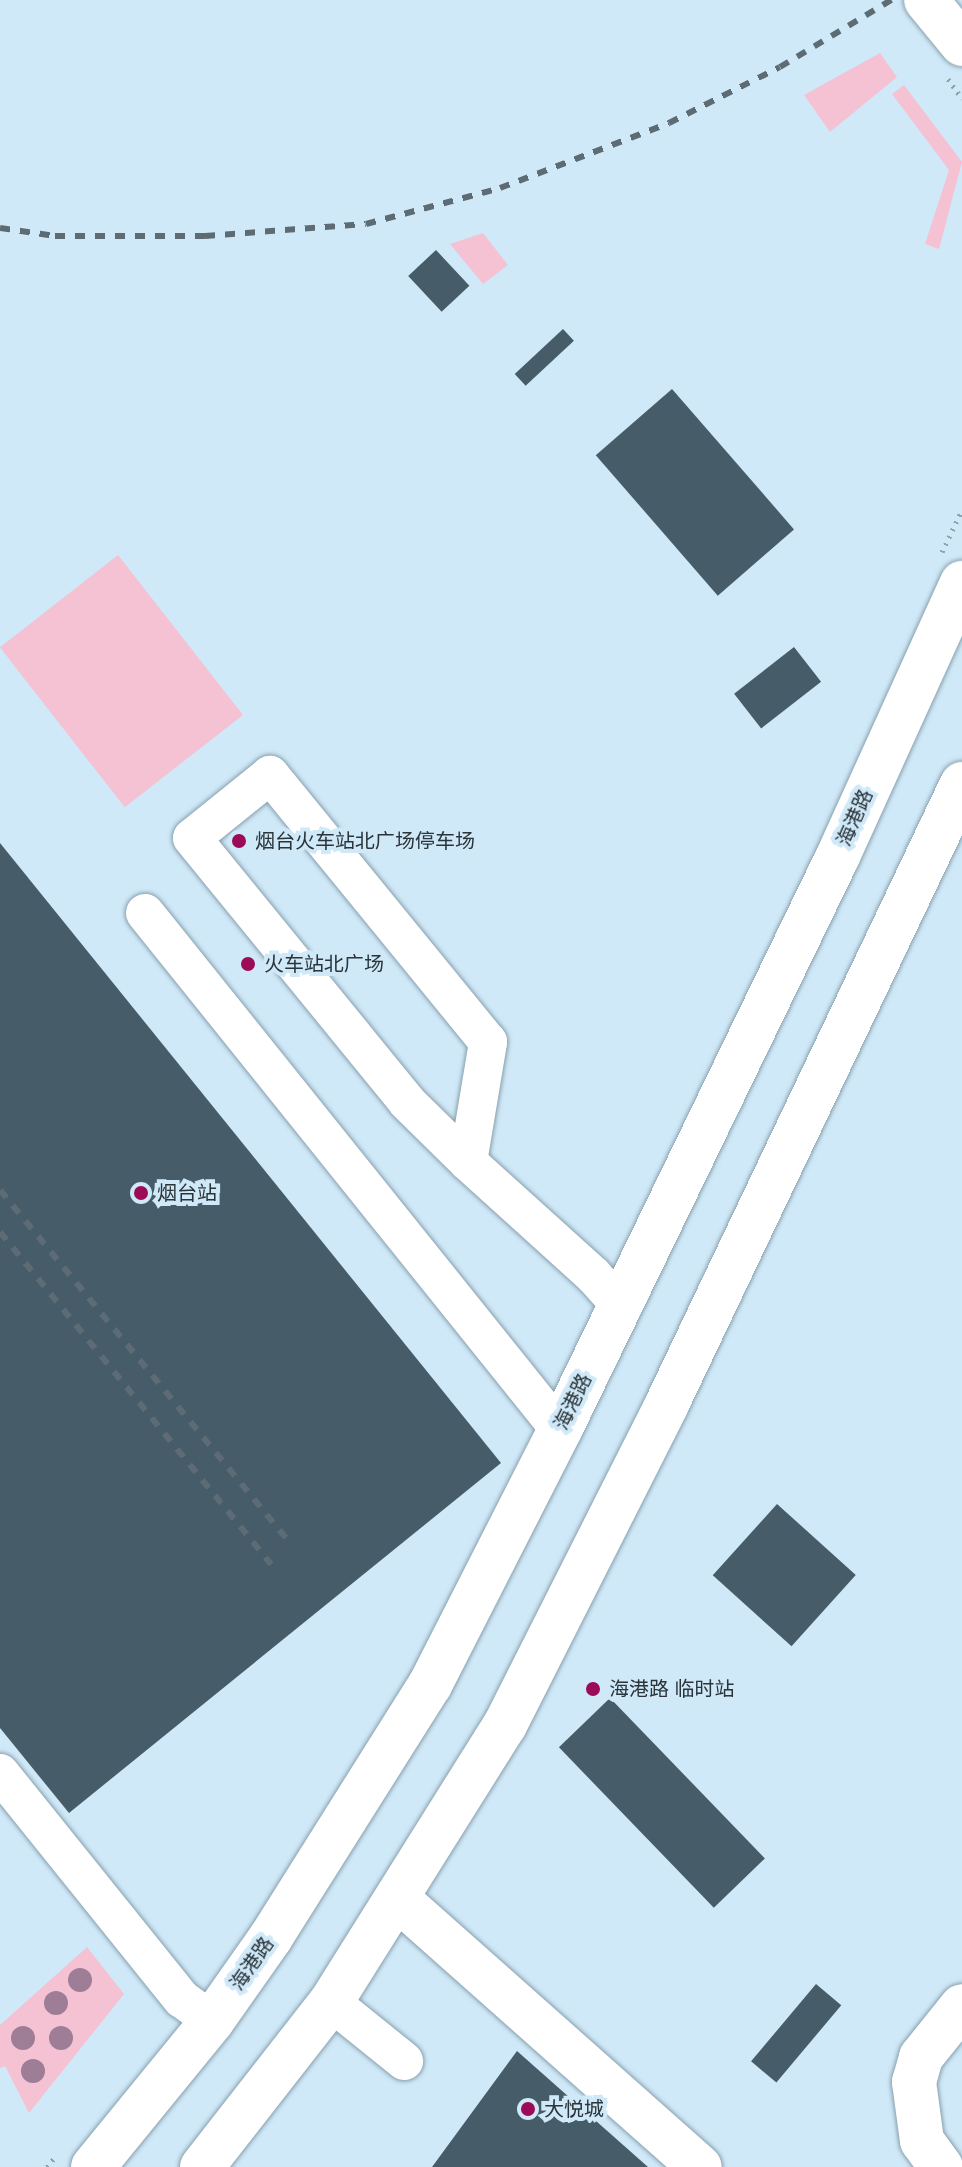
<!DOCTYPE html>
<meta charset="utf-8">
<style>
body{margin:0}
#map{position:relative;width:962px;height:2167px;overflow:hidden;background:#d0e9f8;font-family:Arial,"Noto Sans SC",sans-serif}
div>[style]{position:absolute}
.green>*{inset:0;background:#f4c2d2;transform-origin:0 0}
.building>*{inset:0;background:#465c69;transform-origin:0 0}
.path>*{height:5px;margin-top:-2.5px;transform-origin:0;background:repeating-linear-gradient(90deg,#8fa2ad 0 2px,transparent 0 8px)}
.roads{filter:drop-shadow(0 0 2px #88a0ae) drop-shadow(0 0 2px #88a0ae)}
.minor>*{height:38px;margin:-19px;padding:0 19px;transform-origin:19px;border-radius:19px;background:#fff}
.major>*{height:44px;margin:-22px;padding:0 22px;transform-origin:22px;border-radius:22px;background:#fff}
.rail>*{height:6px;margin-top:-3px;transform-origin:0;background:repeating-linear-gradient(90deg,#5d6c74 0 10px,transparent 0 20px)}
.trees>*{width:24px;height:24px;margin:-12px;border-radius:50%;background:#9e7d97}
.dots>*{width:22px;height:22px;translate:-50% -50%;box-sizing:border-box;border:4px solid #d0e9f8;border-radius:50%}
span{translate:-50% -50%;white-space:nowrap;text-align:center;line-height:1.15;-webkit-text-stroke:8px #d0e9f8;paint-order:stroke}
.street-label{font-size:20px;color:#2a3439}
.poi-label{font-size:20px;color:#2a3439}
.left{translate:0 -50%;text-align:left}
</style>
<div id="map">
<div class="green">
<i style="clip-path:polygon(880px 53px,897px 77px,830px 132px,804px 95px)"></i>
<i style="clip-path:polygon(904px 85px,962px 162px,939px 249px,925px 244px,949px 170px,892px 94px)"></i>
<i style="clip-path:polygon(483px 233px,508px 265px,483px 284px,450px 244px)"></i>
<i style="left:118px;top:555px;width:203px;height:150px;rotate:52deg"></i>
<i style="clip-path:polygon(87px 1947px,124px 1994px,29px 2113px,5px 2066px,0 2068px,0 2025px)"></i>
</div>
<div class="building">
<i style="left:436px;top:250px;width:49px;height:38px;rotate:47deg"></i>
<i style="left:563px;top:329px;width:16px;height:66px;rotate:47deg"></i>
<i style="left:672px;top:389px;width:186px;height:101px;rotate:49deg"></i>
<i style="left:794px;top:647px;width:44px;height:76px;rotate:52deg"></i>
<i style="clip-path:polygon(0 843px,501px 1463px,69px 1813px,0 1728px)"></i>
<i style="left:777px;top:1504px;width:106px;height:96px;rotate:42deg"></i>
<i style="left:610px;top:1698px;width:223px;height:71px;rotate:46deg"></i>
<i style="left:816px;top:1984px;width:33px;height:101px;rotate:40deg"></i>
<i style="clip-path:polygon(517px 2051px,648px 2167px,432px 2167px)"></i>
</div>
<div class="path">
<i style="left:948px;top:79px;width:24px;rotate:54deg"></i>
<i style="left:942px;top:552px;width:47px;rotate:-64.5deg"></i>
<i style="left:47px;top:2167px;width:14px;rotate:-51deg"></i>
</div>
<div class="roads">
<div class="minor">
<i style="left:145px;top:913px;width:663px;rotate:51.25deg"></i>
<i style="left:468px;top:1162px;width:122px;rotate:-80.5deg"></i>
<i style="left:488px;top:1042px;width:345px;rotate:-129.2deg"></i>
<i style="left:270px;top:775px;width:100px;rotate:141.1deg"></i>
<i style="left:192px;top:838px;width:340px;rotate:50.8deg"></i>
<i style="left:407px;top:1102px;width:86px;rotate:44.5deg"></i>
<i style="left:468px;top:1162px;width:169px;rotate:42.1deg"></i>
<i style="left:593px;top:1275px;width:40px;rotate:48deg"></i>
<i style="left:0;top:1773px;width:290px;rotate:51.2deg"></i>
<i style="left:182px;top:1999px;width:37px;rotate:36deg"></i>
<i style="left:331px;top:2002px;width:94px;rotate:38.9deg"></i>
</div>
<div class="major">
<i style="left:926px;top:0;width:57px;rotate:50.7deg"></i>
<i style="left:399px;top:1900px;width:402px;rotate:41.6deg"></i>
<i style="left:93px;top:2167px;width:188px;rotate:-50.8deg"></i>
<i style="left:212px;top:2021px;width:103px;rotate:-54.9deg"></i>
<i style="left:271px;top:1937px;width:298px;rotate:-57.8deg"></i>
<i style="left:430px;top:1685px;width:286px;rotate:-63deg"></i>
<i style="left:560px;top:1430px;width:638px;rotate:-64.16deg"></i>
<i style="left:838px;top:856px;width:300px;rotate:-65.6deg"></i>
<i style="left:202px;top:2167px;width:209px;rotate:-52deg"></i>
<i style="left:331px;top:2002px;width:327px;rotate:-57.9deg"></i>
<i style="left:505px;top:1725px;width:357px;rotate:-63.2deg"></i>
<i style="left:666px;top:1406px;width:689px;rotate:-64.55deg"></i>
<i style="left:941px;top:2167px;width:32px;rotate:-126deg"></i>
<i style="left:922px;top:2141px;width:60px;rotate:-97.7deg"></i>
<i style="left:914px;top:2082px;width:26px;rotate:-74deg"></i>
<i style="left:921px;top:2057px;width:65px;rotate:-51.2deg"></i>
</div>
</div>
<div class="rail">
<i style="left:0;top:228px;width:56px;rotate:8.3deg"></i>
<i style="left:55px;top:236px;width:150px"></i>
<i style="left:205px;top:236px;width:161px;rotate:-4.3deg"></i>
<i style="left:366px;top:224px;width:139px;rotate:-15deg"></i>
<i style="left:500px;top:188px;width:181px;rotate:-21deg"></i>
<i style="left:669px;top:123px;width:124px;rotate:-26.8deg"></i>
<i style="left:780px;top:67px;width:130px;rotate:-31.1deg"></i>
<i style="left:0;top:1190px;width:460px;rotate:50.6deg"></i>
<i style="left:0;top:1232px;width:429px;rotate:50.8deg"></i>
</div>
<div class="trees">
<i style="left:80px;top:1980px"></i>
<i style="left:56px;top:2003px"></i>
<i style="left:23px;top:2038px"></i>
<i style="left:61px;top:2038px"></i>
<i style="left:33px;top:2071px"></i>
</div>
<div class="dots">
<i style="left:239px;top:841px;background:#9c0b58"></i>
<i style="left:248px;top:964px;background:#9c0b58"></i>
<i style="left:141px;top:1193px;background:#9c0b58"></i>
<i style="left:593px;top:1689px;background:#9c0b58"></i>
<i style="left:528px;top:2109px;background:#9c0b58"></i>
</div>
<div class="street-label">
<span style="left:855px;top:818px;rotate:-66deg">海港路</span>
<span style="left:573px;top:1402px;rotate:-64deg">海港路</span>
<span style="left:252px;top:1964px;rotate:-55deg">海港路</span>
</div>
<div class="poi-label">
<span class="left" style="left:255px;top:841px">烟台火车站北广场停车场</span>
<span class="left" style="left:264px;top:964px">火车站北广场</span>
<span class="left" style="left:157px;top:1193px">烟台站</span>
<span class="left" style="left:609px;top:1689px">海港路 临时站</span>
<span class="left" style="left:544px;top:2109px">大悦城</span>
</div>
</div>
